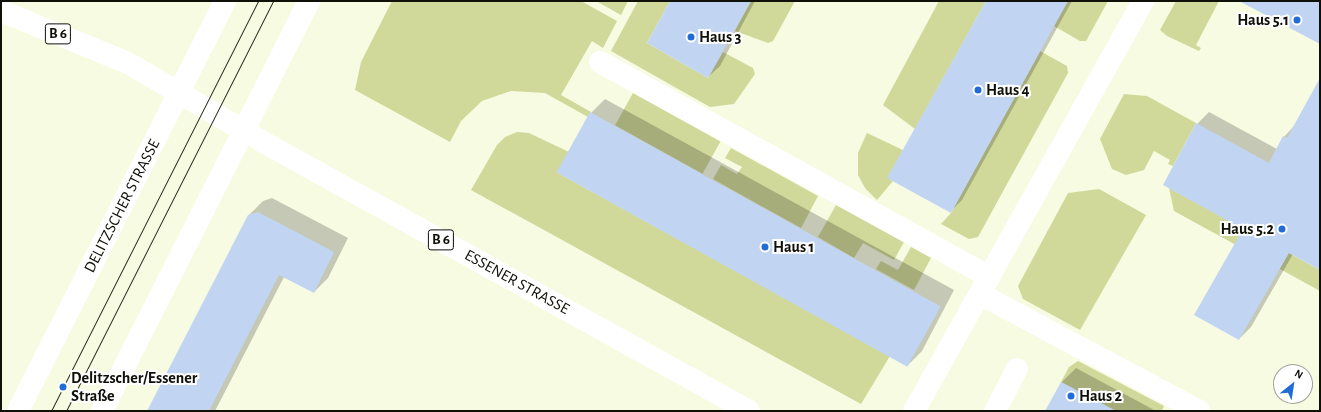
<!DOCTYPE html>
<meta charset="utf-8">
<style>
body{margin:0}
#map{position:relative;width:1321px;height:412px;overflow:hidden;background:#f6fbe2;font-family:"Alegreya Sans",sans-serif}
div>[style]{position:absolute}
.green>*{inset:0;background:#d0d99a;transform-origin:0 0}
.shadow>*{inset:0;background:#0003}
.building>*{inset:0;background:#c1d5f2;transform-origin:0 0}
.minor>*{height:22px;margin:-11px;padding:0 11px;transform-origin:11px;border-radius:11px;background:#fff}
.major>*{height:22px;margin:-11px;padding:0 11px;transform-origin:11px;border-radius:11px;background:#fff}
.tram>*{height:1px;margin:-0.5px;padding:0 0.5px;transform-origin:0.5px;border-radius:0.5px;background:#2d2f24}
.dots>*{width:11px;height:11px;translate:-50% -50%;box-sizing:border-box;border:2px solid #fff;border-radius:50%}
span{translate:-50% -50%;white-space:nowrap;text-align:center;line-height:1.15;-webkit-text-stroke:4px #fff;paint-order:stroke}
.shield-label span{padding:1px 3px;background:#fff;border:1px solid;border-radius:3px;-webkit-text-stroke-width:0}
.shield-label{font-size:15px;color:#0f1008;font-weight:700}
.poi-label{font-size:16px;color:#0f1008;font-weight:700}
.right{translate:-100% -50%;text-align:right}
.left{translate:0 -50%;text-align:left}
.street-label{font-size:16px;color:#0f1008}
.frame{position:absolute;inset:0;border:2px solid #0f1008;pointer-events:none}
.north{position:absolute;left:1273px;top:364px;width:40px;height:40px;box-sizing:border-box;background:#fff;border:1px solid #9f9f9c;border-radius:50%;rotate:30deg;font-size:11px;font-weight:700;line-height:16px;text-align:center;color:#0f1008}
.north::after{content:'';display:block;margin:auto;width:14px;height:18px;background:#216cd7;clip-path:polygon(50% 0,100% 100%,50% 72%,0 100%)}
</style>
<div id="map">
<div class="green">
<i style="clip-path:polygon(392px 1px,581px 1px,617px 21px,603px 48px,592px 41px,561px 95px,591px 112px,588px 117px,545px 93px,511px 91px,482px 101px,461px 121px,450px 142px,355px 90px,361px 62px)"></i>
<i style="clip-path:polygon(596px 1px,628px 1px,621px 15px)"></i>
<i style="clip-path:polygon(638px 1px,670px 1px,647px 43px,708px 78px,723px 52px,753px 68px,755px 74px,734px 104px,710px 107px,611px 51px)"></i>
<i style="clip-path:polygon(751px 1px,795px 1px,773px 41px,768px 43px,735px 31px)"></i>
<i style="clip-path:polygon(939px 1px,986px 1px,915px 129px,883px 105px)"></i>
<i style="clip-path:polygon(1068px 1px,1108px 1px,1086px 41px,1080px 41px,1054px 26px)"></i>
<i style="clip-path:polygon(1176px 1px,1219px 1px,1196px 45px,1201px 48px,1199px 51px,1167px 36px,1160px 30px)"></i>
<i style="clip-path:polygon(1040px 51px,1067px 66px,1068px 73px,978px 237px,969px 239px,941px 224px,951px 213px)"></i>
<i style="left:633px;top:93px;width:100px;height:37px;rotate:29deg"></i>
<i style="clip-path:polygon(1124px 94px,1147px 96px,1196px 123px,1173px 166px,1168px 164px,1170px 160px,1154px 151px,1144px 170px,1126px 175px,1112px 169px,1100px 139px)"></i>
<i style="clip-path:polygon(517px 132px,529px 133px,569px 152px,558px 173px,890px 356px,861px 404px,471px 190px,497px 145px,505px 137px)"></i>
<i style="clip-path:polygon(867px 133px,903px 150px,888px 178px,893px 181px,877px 200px,865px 188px,858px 175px,858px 153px)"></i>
<i style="clip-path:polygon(731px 148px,818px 196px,801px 228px,713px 179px,721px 165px,737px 174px,742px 167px,725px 158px)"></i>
<i style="clip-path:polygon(1169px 188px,1320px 270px,1320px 291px,1174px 211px)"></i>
<i style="clip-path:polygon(1099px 189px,1146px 215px,1080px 330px,1023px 299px,1018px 286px,1068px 193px)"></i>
<i style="clip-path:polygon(836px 205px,904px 242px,894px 260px,863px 243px,854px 258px,818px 237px)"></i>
<i style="clip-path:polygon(911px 247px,931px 258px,914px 290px,876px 269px,881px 261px,898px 270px)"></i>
<i style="clip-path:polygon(1078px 361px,1164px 406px,1162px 411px,1116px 411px,1061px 382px,1069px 367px)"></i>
</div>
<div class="shadow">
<i style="clip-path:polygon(671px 1px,755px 1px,720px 66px,708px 77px)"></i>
<i style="clip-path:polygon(987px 1px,1072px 1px,962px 200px,951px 211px)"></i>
<i style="clip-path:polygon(1320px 80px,1320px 269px,1293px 254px,1251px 327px,1239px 339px,1245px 228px,1197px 124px,1209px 112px,1277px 149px,1284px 137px,1294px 126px)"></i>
<i style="clip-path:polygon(605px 99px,954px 290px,922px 351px,908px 365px,559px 172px,591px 113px)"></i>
<i style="clip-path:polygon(272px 198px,348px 238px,328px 278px,314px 292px,284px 277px,215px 411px,149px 411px,249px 215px,263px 201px)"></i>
<i style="clip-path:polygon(1076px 368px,1156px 411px,1046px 411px,1062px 382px)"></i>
</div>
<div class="building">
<i style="clip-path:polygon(670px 1px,751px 1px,708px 78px,647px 43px)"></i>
<i style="clip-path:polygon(986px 1px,1068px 1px,951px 213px,887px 178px)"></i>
<i style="clip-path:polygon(1239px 1px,1320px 1px,1320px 44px)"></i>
<i style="clip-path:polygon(1320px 78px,1320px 270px,1289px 253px,1239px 340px,1194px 315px,1243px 229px,1163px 185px,1196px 123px,1269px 163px,1283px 136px,1287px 138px)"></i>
<i style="left:590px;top:112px;width:401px;height:69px;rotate:29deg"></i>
<i style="clip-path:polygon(258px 212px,334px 252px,314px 293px,279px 275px,209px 411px,147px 411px,248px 215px)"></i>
<i style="clip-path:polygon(1061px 382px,1116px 411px,1045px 411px)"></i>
</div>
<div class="minor">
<i style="left:600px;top:62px;width:445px;rotate:28.9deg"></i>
<i style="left:980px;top:294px;width:248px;rotate:28.1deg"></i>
<i style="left:914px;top:411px;width:470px;rotate:-60.8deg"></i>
<i style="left:995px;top:411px;width:47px;rotate:-62.4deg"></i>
</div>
<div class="major">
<i style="left:1px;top:11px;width:137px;rotate:22.3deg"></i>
<i style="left:128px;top:63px;width:159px;rotate:30.3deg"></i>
<i style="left:265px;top:143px;width:553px;rotate:28.97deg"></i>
<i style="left:18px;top:411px;width:459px;rotate:-63.2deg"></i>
<i style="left:102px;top:411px;width:459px;rotate:-63.2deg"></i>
</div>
<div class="tram">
<i style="left:51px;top:411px;width:459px;rotate:-63.2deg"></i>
<i style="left:66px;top:411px;width:459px;rotate:-63.2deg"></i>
</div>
<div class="dots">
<i style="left:1297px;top:20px;background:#216cd7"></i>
<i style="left:691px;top:37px;background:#216cd7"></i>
<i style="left:978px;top:90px;background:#216cd7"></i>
<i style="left:1282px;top:229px;background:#216cd7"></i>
<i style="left:765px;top:247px;background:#216cd7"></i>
<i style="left:63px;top:387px;background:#216cd7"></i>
<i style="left:1071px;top:396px;background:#216cd7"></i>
</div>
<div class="shield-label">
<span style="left:58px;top:34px">B 6</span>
<span style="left:441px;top:240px">B 6</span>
</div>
<div class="poi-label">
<span class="right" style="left:1289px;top:20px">Haus 5.1</span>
<span class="left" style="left:699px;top:37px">Haus 3</span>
<span class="left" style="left:986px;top:90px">Haus 4</span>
<span class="right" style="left:1274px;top:229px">Haus 5.2</span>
<span class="left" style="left:773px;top:247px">Haus 1</span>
<span class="left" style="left:71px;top:387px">Delitzscher/Essener<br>Straße</span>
<span class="left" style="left:1079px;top:396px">Haus 2</span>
</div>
<div class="street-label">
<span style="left:122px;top:206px;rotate:-63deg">DELITZSCHER STRASSE</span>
<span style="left:517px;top:282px;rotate:29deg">ESSENER STRASSE</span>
</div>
<div class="frame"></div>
<div class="north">N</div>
</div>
